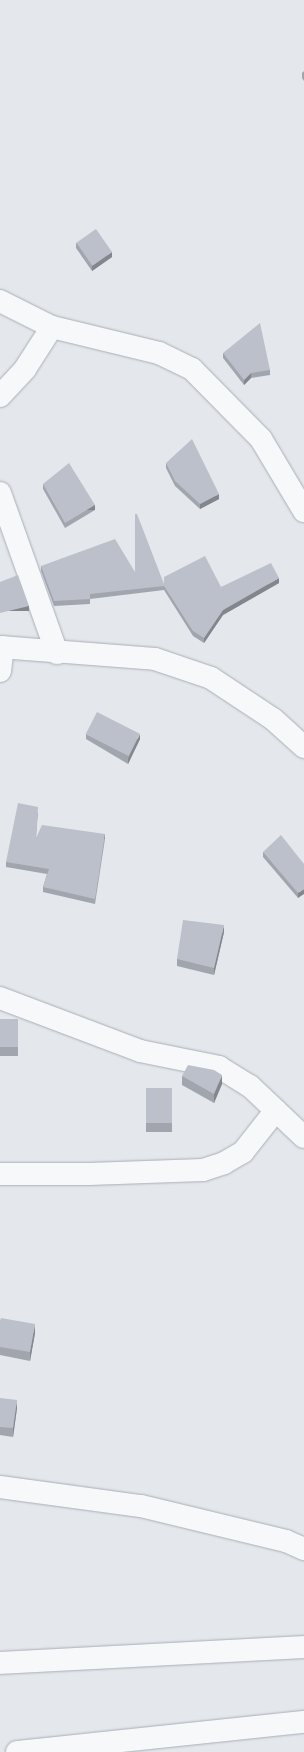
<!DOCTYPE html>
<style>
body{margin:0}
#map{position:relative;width:304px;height:1752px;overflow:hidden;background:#e4e7ec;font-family:"Roboto Condensed",sans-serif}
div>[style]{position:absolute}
.roads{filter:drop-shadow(0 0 1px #a9aeb7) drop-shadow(0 0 1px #a9aeb7)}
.minor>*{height:22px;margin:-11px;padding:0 11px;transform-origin:11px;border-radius:11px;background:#f7f8fa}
.wall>*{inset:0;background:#a1a5ae;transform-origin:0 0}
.shaded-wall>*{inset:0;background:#83868d;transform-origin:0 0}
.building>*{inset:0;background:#bbc0ca;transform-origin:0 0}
span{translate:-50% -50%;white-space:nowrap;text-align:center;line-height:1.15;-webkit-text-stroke:3.5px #f4f6f9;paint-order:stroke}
</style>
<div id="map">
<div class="roads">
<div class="minor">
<i style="left:0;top:301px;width:58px;rotate:26.6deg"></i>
<i style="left:52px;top:327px;width:110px;rotate:13.7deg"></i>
<i style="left:159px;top:353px;width:37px;rotate:26deg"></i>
<i style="left:192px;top:369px;width:98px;rotate:45.4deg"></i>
<i style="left:261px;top:439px;width:84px;rotate:59.2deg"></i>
<i style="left:0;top:396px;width:37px;rotate:-47deg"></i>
<i style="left:25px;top:369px;width:50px;rotate:-57.3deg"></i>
<i style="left:0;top:493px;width:170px;rotate:70.4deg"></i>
<i style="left:0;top:647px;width:155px;rotate:4.4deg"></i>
<i style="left:155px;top:659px;width:59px;rotate:18.7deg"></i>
<i style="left:211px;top:678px;width:74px;rotate:33.5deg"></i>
<i style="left:273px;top:719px;width:42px;rotate:42.1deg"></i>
<i style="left:0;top:671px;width:24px;rotate:-83deg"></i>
<i style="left:0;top:998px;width:150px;rotate:20.7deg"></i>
<i style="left:140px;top:1051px;width:81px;rotate:11.4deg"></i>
<i style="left:219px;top:1067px;width:36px;rotate:32deg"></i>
<i style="left:250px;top:1086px;width:74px;rotate:43.4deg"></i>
<i style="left:0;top:1174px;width:89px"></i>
<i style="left:89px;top:1174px;width:114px;rotate:-2deg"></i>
<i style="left:203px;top:1170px;width:22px;rotate:-18deg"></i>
<i style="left:224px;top:1163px;width:22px;rotate:-30deg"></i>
<i style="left:243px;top:1152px;width:53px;rotate:-51.8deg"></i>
<i style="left:0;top:1487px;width:142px;rotate:7.7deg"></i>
<i style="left:141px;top:1506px;width:149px;rotate:13.6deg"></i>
<i style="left:286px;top:1541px;width:20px;rotate:24deg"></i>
<i style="left:0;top:1663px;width:304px;rotate:-3deg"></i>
<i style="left:17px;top:1752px;width:289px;rotate:-6deg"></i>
</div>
</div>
<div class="wall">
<i style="clip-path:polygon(304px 71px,304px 81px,302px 78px,302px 73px)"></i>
<i style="clip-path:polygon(76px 243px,112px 257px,92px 271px,76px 248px)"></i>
<i style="clip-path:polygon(223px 353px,270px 370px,270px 375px,251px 378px,244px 385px,223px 358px)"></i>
<i style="clip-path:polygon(166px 463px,219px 499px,200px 509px,175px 486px,166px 468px)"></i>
<i style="clip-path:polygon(43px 484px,95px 510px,65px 528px,43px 489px)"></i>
<i style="clip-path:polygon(41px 566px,135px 572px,164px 584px,221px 587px,279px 583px,223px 615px,204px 643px,193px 636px,164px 590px,90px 599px,90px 604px,54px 606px,41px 571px)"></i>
<i style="clip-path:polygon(86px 734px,140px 739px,128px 764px,86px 739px)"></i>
<i style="clip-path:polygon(38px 812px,36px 837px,105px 839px,95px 904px,43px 892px,43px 887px,47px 874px,6px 867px,6px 862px)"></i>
<i style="clip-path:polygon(263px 852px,304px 864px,298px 898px,263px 857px)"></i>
<i style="clip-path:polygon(224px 932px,214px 975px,177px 966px,177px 959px)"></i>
<i style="left:0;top:1019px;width:18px;height:37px"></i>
<i style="clip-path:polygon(182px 1076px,222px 1084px,214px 1103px,182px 1085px)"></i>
<i style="left:146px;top:1088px;width:26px;height:44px"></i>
<i style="clip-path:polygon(0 1321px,35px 1333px,30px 1361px,0 1355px)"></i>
<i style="clip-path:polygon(0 1398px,17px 1408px,13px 1437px,0 1435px)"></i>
</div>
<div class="shaded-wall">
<i style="clip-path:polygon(112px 252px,112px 257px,92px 271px,92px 266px)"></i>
<i style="clip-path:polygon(251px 373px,251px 378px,244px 385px,244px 380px)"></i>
<i style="clip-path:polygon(219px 494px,219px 499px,200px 509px,200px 504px)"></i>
<i style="left:95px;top:505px;width:5px;height:35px;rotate:90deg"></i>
<i style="clip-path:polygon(279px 578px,279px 583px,223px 615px,204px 643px,204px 638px,223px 610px)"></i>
<i style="left:29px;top:606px;width:5px;height:30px;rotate:90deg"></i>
<i style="clip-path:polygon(140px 734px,140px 739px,128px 764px,128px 759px)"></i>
<i style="left:105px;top:834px;width:5px;height:66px;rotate:90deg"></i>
<i style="clip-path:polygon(304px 889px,304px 894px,298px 898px,298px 893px)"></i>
<i style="clip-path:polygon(224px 925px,224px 932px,214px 975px,214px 968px)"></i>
<i style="clip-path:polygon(222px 1075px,222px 1084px,214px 1103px,214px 1094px)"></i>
<i style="clip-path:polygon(35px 1324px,35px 1333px,30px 1361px,30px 1352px)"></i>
<i style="clip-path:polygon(17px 1400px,17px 1408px,13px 1437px,13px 1428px)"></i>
</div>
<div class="building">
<i style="left:96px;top:229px;width:28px;height:24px;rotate:55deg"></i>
<i style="clip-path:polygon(260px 323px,270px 370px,251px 373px,244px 380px,223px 353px)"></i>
<i style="clip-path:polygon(192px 439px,219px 494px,200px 504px,175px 481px,166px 463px)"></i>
<i style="clip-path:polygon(69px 463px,95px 505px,65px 523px,43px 484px)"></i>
<i style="clip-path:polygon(135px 514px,137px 514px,164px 584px,164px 577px,205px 556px,221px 587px,271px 563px,279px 578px,223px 610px,204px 638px,193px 631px,164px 586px,90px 594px,90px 599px,54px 601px,41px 566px,115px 539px,135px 572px)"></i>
<i style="clip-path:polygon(18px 575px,29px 606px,0 613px,0 582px)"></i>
<i style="left:97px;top:712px;width:48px;height:25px;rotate:27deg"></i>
<i style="clip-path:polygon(18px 803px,38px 807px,36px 838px,42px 825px,105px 834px,95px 899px,43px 887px,49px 869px,6px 862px)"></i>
<i style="clip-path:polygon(281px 835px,304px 864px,304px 889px,298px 893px,263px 852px)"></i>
<i style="clip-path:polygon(183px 920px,224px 925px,214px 968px,177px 959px)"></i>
<i style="left:0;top:1019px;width:18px;height:28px"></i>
<i style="clip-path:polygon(188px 1065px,214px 1070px,222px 1075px,214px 1094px,182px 1076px)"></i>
<i style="left:146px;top:1088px;width:26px;height:35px"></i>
<i style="clip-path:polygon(1px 1318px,35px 1324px,30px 1352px,0 1347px,0 1321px)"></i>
<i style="clip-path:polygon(0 1398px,17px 1400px,13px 1428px,0 1427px)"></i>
</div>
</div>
